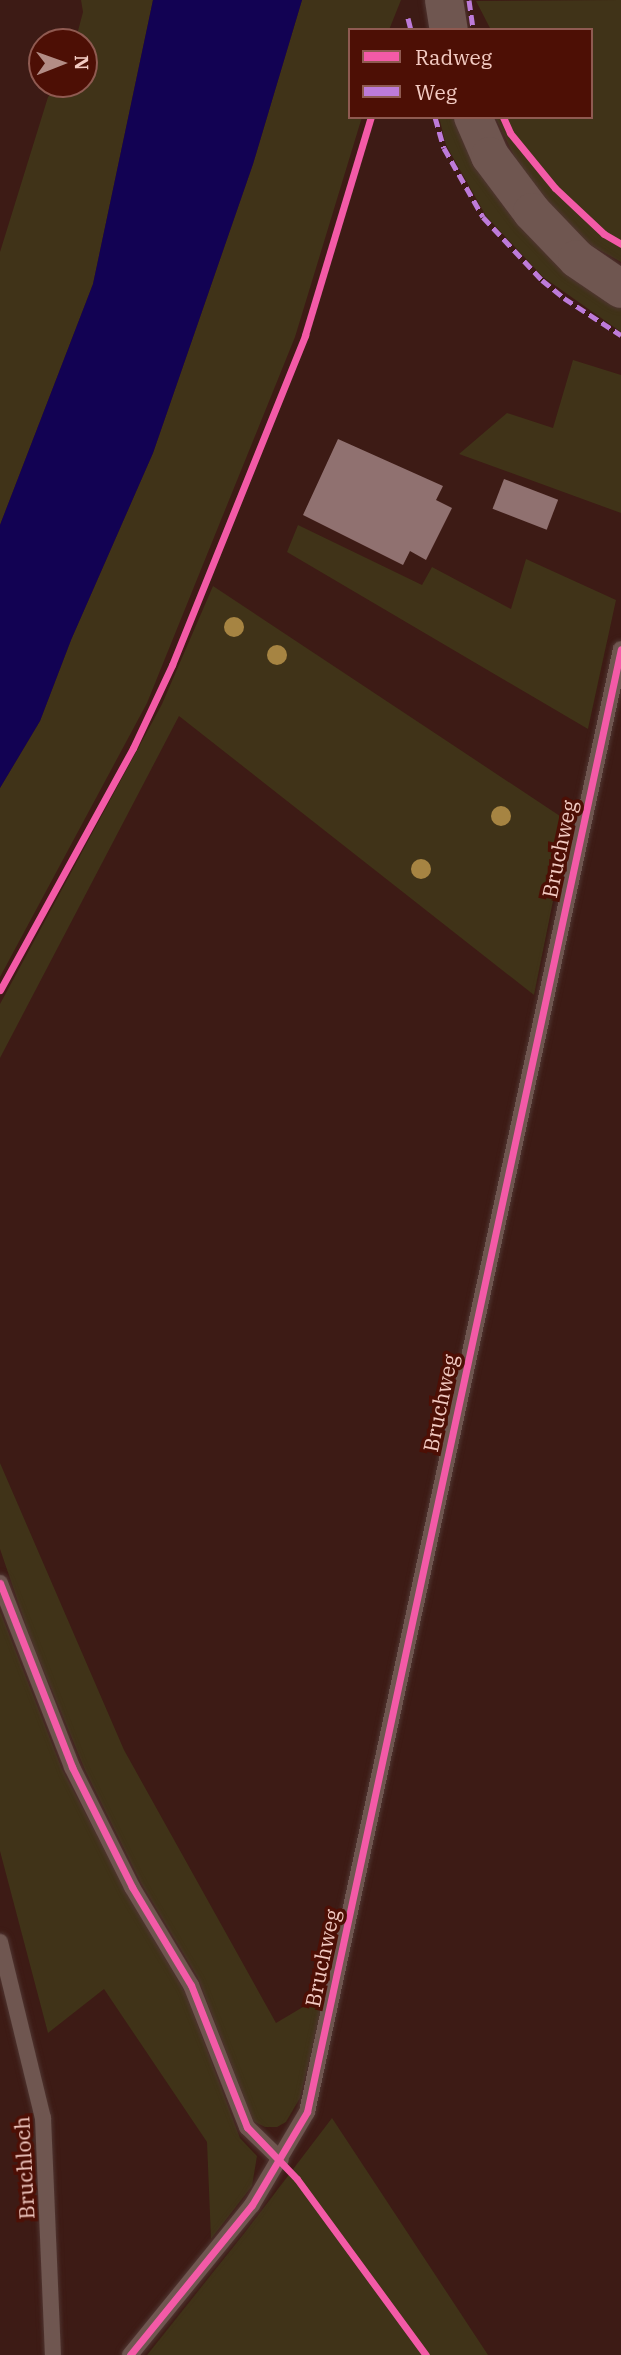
<!DOCTYPE html>
<style>
body{margin:0}
#map{position:relative;width:621px;height:2355px;overflow:hidden;background:#3d1b15;font-family:"IBM Plex Serif",serif}
div>[style]{position:absolute}
.green>*{inset:0;background:#403318}
.water>*{inset:0;background:#120253}
.building>*{inset:0;background:#907170;transform-origin:0 0}
.roads{filter:drop-shadow(0 0 2px #4f3531) drop-shadow(0 0 2px #4f3531)}
.lane>*{height:16px;margin:-8px;padding:0 8px;transform-origin:8px;border-radius:8px;background:#6f5650}
.secondary>*{height:38px;margin:-19px;padding:0 19px;transform-origin:19px;border-radius:19px;background:#6f5650}
.quiet>*{height:5px;margin-top:-2.5px;transform-origin:0;background:repeating-linear-gradient(90deg,#bd7bd9 0 10px,transparent 0 15px)}
.cycleway>*{height:7px;margin:-3.5px;padding:0 3.5px;transform-origin:3.5px;border-radius:3.5px;background:#f35aa7}
.trees>*{width:20px;height:20px;margin:-10px;border-radius:50%;background:#a68442}
span{translate:-50% -50%;white-space:nowrap;text-align:center;line-height:1.15;-webkit-text-stroke:7px #4d0f05;paint-order:stroke}
.street-label{font-size:21px;color:#f3cbc3}
.legend{position:absolute;left:348px;top:28px;width:245px;height:91px;box-sizing:border-box;background:#4d0f05;border:2px solid #8f5a51;margin:0;padding:9px 12px;list-style:none;font-size:21px;color:#f3cbc3}
.legend li{display:flex;align-items:center;gap:14px;height:35px}
.legend b{width:35px;border:2px solid #8f5a51}
.north{position:absolute;left:28px;top:28px;width:70px;height:70px;box-sizing:border-box;background:#4d0f05;border:2px solid #8f5a51;border-radius:50%;rotate:89deg;font-size:19px;font-weight:700;line-height:28px;text-align:center;color:#f3cbc3}
.north::after{content:'';display:block;margin:auto;width:24px;height:32px;background:#b38d86;clip-path:polygon(50% 0,100% 100%,50% 72%,0 100%)}
</style>
<div id="map">
<div class="green">
<i style="clip-path:polygon(81px 0,153px 0,93px 284px,0 525px,0 252px,48px 97px,60px 84px,84px 84px,84px 42px,75px 42px,83px 12px)"></i>
<i style="clip-path:polygon(302px 0,401px 0,389px 30px,350px 30px,350px 117px,362px 117px,295px 337px,147px 703px,0 977px,0 788px,40px 721px,71px 640px,153px 453px,253px 164px)"></i>
<i style="clip-path:polygon(621px 0,621px 262px,585px 242px,525px 178px,495px 117px,591px 117px,591px 30px,491px 30px,476px 1px)"></i>
<i style="clip-path:polygon(439px 117px,455px 117px,621px 307px,621px 332px,543px 277px,486px 216px,446px 145px)"></i>
<i style="clip-path:polygon(573px 360px,621px 375px,621px 513px,459px 454px,507px 413px,553px 428px)"></i>
<i style="clip-path:polygon(298px 525px,422px 585px,432px 567px,511px 609px,526px 559px,616px 600px,588px 729px,287px 552px)"></i>
<i style="clip-path:polygon(213px 586px,569px 822px,534px 995px,179px 716px,0 1058px,0 1004px,162px 704px)"></i>
<i style="clip-path:polygon(0 1463px,124px 1750px,276px 2023px,308px 2004px,322px 2008px,300px 2098px,286px 2122px,277px 2127px,265px 2127px,253px 2121px,198px 1978px,141px 1883px,85px 1770px,30px 1637px,0 1549px)"></i>
<i style="clip-path:polygon(0 1611px,62px 1769px,133px 1904px,186px 1994px,240px 2138px,257px 2156px,252px 2186px,211px 2239px,207px 2142px,104px 1989px,48px 2033px,0 1851px)"></i>
<i style="clip-path:polygon(332px 2118px,488px 2355px,147px 2355px,246px 2231px)"></i>
</div>
<div class="water">
<i style="clip-path:polygon(153px 0,302px 0,253px 164px,153px 453px,71px 640px,40px 721px,0 788px,0 525px,93px 284px)"></i>
</div>
<div class="building">
<i style="clip-path:polygon(338px 439px,443px 486px,436px 500px,452px 508px,426px 560px,410px 551px,403px 565px,303px 515px)"></i>
<i style="left:504px;top:479px;width:58px;height:32px;rotate:21deg"></i>
</div>
<div class="roads">
<div class="lane">
<i style="left:0;top:1583px;width:198px;rotate:68.6deg"></i>
<i style="left:72px;top:1767px;width:134px;rotate:63.4deg"></i>
<i style="left:132px;top:1887px;width:114px;rotate:59deg"></i>
<i style="left:191px;top:1985px;width:153px;rotate:68.5deg"></i>
<i style="left:247px;top:2127px;width:47px;rotate:44.1deg"></i>
<i style="left:0;top:1942px;width:181px;rotate:76.3deg"></i>
<i style="left:43px;top:2118px;width:237px;rotate:87.6deg"></i>
<i style="left:130px;top:2355px;width:193px;rotate:-50.9deg"></i>
<i style="left:252px;top:2205px;width:108px;rotate:-59.4deg"></i>
<i style="left:307px;top:2112px;width:1496px;rotate:-77.89deg"></i>
</div>
<div class="secondary">
<i style="left:444px;top:0;width:30px;rotate:81deg"></i>
<i style="left:473px;top:117px;width:43px;rotate:66.4deg"></i>
<i style="left:490px;top:156px;width:70px;rotate:53.1deg"></i>
<i style="left:532px;top:212px;width:65px;rotate:46.2deg"></i>
<i style="left:577px;top:259px;width:53px;rotate:34.3deg"></i>
</div>
</div>
<div class="quiet">
<i style="left:469px;top:0;width:30px;rotate:82deg"></i>
<i style="left:408px;top:18px;width:12px;rotate:76deg"></i>
<i style="left:435px;top:117px;width:32px;rotate:74deg"></i>
<i style="left:444px;top:148px;width:79px;rotate:60.5deg"></i>
<i style="left:483px;top:217px;width:86px;rotate:46.9deg"></i>
<i style="left:542px;top:280px;width:28px;rotate:39deg"></i>
<i style="left:564px;top:298px;width:68px;rotate:33deg"></i>
</div>
<div class="cycleway">
<i style="left:503px;top:117px;width:17px;rotate:66deg"></i>
<i style="left:510px;top:133px;width:71px;rotate:50.7deg"></i>
<i style="left:555px;top:188px;width:67px;rotate:43.2deg"></i>
<i style="left:604px;top:234px;width:20px;rotate:30deg"></i>
<i style="left:0;top:990px;width:276px;rotate:-61.2deg"></i>
<i style="left:133px;top:748px;width:92px;rotate:-64.8deg"></i>
<i style="left:172px;top:665px;width:356px;rotate:-68deg"></i>
<i style="left:305px;top:335px;width:228px;rotate:-73.2deg"></i>
<i style="left:0;top:1583px;width:198px;rotate:68.6deg"></i>
<i style="left:72px;top:1767px;width:134px;rotate:63.4deg"></i>
<i style="left:132px;top:1887px;width:114px;rotate:59deg"></i>
<i style="left:191px;top:1985px;width:153px;rotate:68.5deg"></i>
<i style="left:247px;top:2127px;width:72px;rotate:46.1deg"></i>
<i style="left:297px;top:2179px;width:218px;rotate:53.8deg"></i>
<i style="left:130px;top:2355px;width:193px;rotate:-50.9deg"></i>
<i style="left:252px;top:2205px;width:108px;rotate:-59.4deg"></i>
<i style="left:307px;top:2112px;width:1496px;rotate:-77.89deg"></i>
</div>
<div class="trees">
<i style="left:234px;top:627px"></i>
<i style="left:277px;top:655px"></i>
<i style="left:501px;top:816px"></i>
<i style="left:421px;top:869px"></i>
</div>
<div class="street-label">
<span style="left:559px;top:849px;rotate:-78deg">Bruchweg</span>
<span style="left:440px;top:1403px;rotate:-78deg">Bruchweg</span>
<span style="left:322px;top:1958px;rotate:-78deg">Bruchweg</span>
<span style="left:24px;top:2168px;rotate:-93deg">Bruchloch</span>
</div>
<ul class="legend">
<li><b style="height:9px;background:#f35aa7"></b>Radweg</li>
<li><b style="height:9px;background:#bd7bd9"></b>Weg</li>
</ul>
<div class="north">N</div>
</div>
